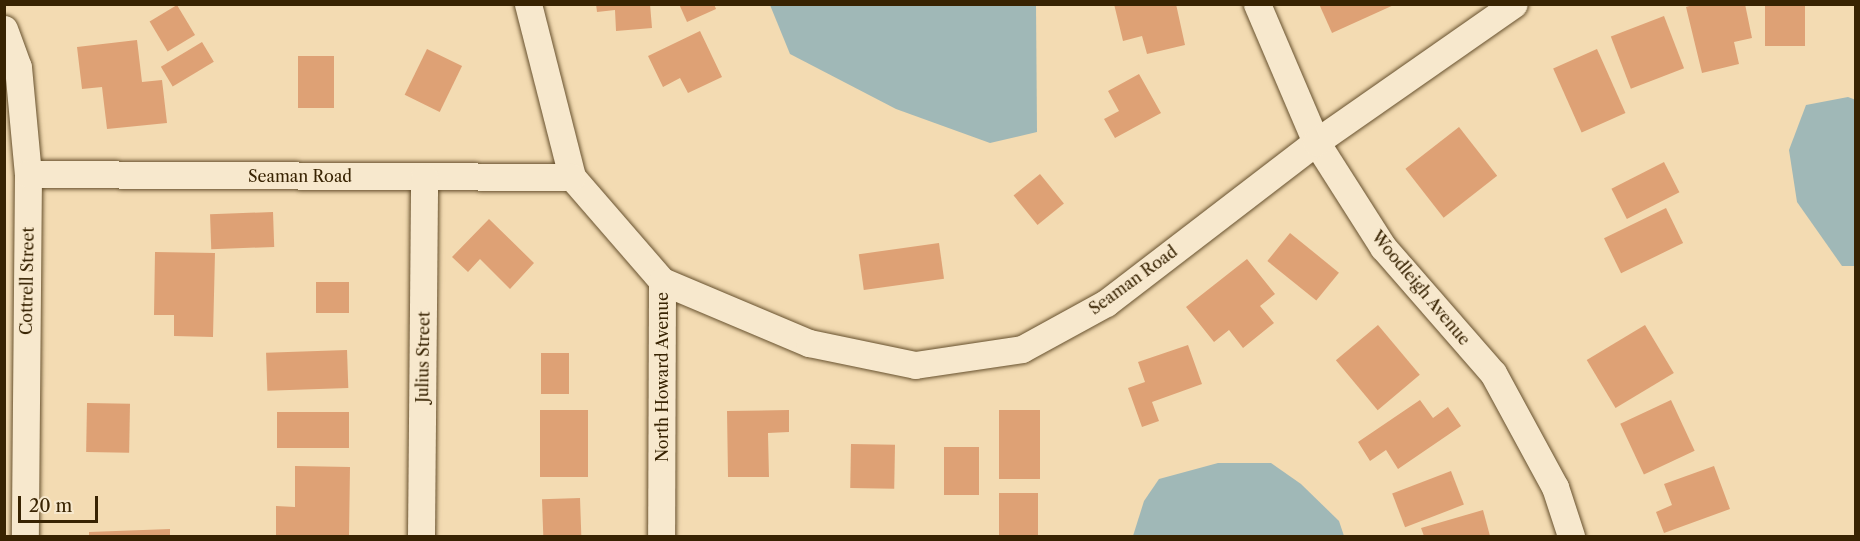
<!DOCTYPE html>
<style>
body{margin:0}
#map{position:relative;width:1860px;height:541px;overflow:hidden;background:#f3dbb2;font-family:"Libre Caslon Text",serif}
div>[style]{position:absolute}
.water>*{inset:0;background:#a0b8b7}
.building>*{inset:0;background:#dea175;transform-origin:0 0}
.roads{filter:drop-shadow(0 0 2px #67512e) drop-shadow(0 0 2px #67512e)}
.street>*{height:27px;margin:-13.5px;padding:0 13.5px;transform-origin:13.5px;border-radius:13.5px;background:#f7e8cd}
span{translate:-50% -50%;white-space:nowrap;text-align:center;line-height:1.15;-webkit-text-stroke:5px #f7e8cd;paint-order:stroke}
.street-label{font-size:16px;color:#382302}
.frame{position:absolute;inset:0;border:6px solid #382302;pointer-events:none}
.scale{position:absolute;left:18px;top:496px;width:80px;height:27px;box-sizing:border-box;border:3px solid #382302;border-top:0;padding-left:8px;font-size:18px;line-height:21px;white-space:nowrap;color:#382302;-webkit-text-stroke:4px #f7e8cd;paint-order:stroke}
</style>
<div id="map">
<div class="water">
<i style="clip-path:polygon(770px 5px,1036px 5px,1037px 132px,990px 143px,896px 109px,790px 54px)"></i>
<i style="clip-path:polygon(1848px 97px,1856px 100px,1855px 266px,1842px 266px,1797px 202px,1789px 150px,1806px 105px)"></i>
<i style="clip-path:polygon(1218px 463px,1271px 463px,1301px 484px,1339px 521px,1344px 536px,1133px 536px,1144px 501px,1159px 479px)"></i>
</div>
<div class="building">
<i style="clip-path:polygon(596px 4px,650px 4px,652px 28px,616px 31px,615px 10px,597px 12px)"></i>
<i style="clip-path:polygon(679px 4px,714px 4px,716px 9px,687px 22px)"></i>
<i style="clip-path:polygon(1114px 4px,1176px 4px,1185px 45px,1147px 54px,1142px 36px,1123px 41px)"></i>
<i style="clip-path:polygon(1319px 4px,1396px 4px,1332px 33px)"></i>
<i style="clip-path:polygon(1696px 4px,1745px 4px,1752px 38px,1734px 42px,1739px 64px,1702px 73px,1686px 7px)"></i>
<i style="left:1765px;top:4px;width:40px;height:42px"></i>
<i style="left:177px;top:5px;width:35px;height:32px;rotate:59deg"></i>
<i style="left:1664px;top:16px;width:56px;height:57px;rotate:69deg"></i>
<i style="clip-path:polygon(700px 31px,722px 77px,688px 93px,680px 78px,663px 87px,648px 56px)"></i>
<i style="clip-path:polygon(137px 40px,142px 82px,162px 80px,167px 123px,107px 129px,102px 87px,82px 89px,77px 47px)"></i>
<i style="left:202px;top:42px;width:23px;height:48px;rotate:59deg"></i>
<i style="left:427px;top:49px;width:39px;height:51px;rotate:26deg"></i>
<i style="left:1597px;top:49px;width:70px;height:48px;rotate:66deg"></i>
<i style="left:298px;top:56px;width:36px;height:52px"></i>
<i style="clip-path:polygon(1139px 74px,1161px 113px,1115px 138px,1104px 119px,1119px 111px,1108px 91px)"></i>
<i style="left:1459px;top:127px;width:62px;height:68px;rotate:52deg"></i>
<i style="left:1664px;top:162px;width:34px;height:59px;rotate:63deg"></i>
<i style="left:1040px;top:174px;width:38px;height:34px;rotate:51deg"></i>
<i style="left:1666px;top:208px;width:39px;height:69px;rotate:64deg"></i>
<i style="left:273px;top:212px;width:35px;height:63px;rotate:88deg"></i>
<i style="clip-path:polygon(489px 219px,534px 263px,510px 289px,480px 259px,468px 272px,452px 257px)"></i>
<i style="left:1290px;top:233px;width:63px;height:36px;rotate:39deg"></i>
<i style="left:939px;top:243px;width:36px;height:81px;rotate:82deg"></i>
<i style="clip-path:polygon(155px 252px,215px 253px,213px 337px,174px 336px,174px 315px,154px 315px)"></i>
<i style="clip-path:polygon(1247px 259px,1275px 294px,1260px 306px,1274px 323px,1243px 348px,1229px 330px,1214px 342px,1186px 307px)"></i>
<i style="left:316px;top:282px;width:33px;height:31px"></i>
<i style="left:1378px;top:325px;width:65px;height:55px;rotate:50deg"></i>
<i style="left:1645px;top:325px;width:56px;height:68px;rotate:59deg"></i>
<i style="clip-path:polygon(1188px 345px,1202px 384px,1152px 402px,1159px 421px,1142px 427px,1128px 388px,1145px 382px,1138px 362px)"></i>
<i style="left:347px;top:350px;width:38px;height:81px;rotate:88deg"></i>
<i style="left:541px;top:353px;width:28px;height:41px"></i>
<i style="clip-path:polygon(1420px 400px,1433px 418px,1448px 407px,1461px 426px,1398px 469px,1386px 450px,1370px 461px,1358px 442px)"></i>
<i style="left:1671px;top:400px;width:56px;height:56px;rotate:65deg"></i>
<i style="left:87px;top:403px;width:43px;height:49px;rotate:1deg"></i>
<i style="left:540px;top:410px;width:48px;height:67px"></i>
<i style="clip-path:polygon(789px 410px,789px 432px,768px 433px,769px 477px,728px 477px,727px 411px)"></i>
<i style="left:999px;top:410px;width:41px;height:69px"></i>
<i style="left:277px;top:412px;width:72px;height:36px"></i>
<i style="left:851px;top:444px;width:44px;height:44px;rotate:1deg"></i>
<i style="left:944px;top:447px;width:35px;height:48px"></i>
<i style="clip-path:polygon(295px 466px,350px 467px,349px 536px,276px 536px,276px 506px,295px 507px)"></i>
<i style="clip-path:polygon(1714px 466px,1730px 509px,1664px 533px,1656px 512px,1672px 505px,1664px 484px)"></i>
<i style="left:1451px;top:471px;width:36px;height:63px;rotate:69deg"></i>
<i style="left:999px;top:493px;width:39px;height:43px"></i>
<i style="left:580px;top:498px;width:38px;height:38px;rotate:88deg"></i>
<i style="clip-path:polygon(1483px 510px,1490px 536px,1424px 536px,1421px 528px)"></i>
<i style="clip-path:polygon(170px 529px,170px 536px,89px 536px,89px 532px)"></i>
</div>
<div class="roads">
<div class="street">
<i style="left:528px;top:4px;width:179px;rotate:75.7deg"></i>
<i style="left:572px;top:177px;width:138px;rotate:49.1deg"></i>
<i style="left:662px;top:281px;width:255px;rotate:90.2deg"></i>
<i style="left:1257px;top:4px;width:150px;rotate:66.9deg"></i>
<i style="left:1316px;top:142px;width:125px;rotate:57.5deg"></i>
<i style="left:1383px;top:247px;width:167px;rotate:48.9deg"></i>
<i style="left:1493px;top:373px;width:130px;rotate:61.5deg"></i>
<i style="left:1555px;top:487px;width:52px;rotate:71.9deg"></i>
<i style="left:4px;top:29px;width:40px;rotate:69.8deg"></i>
<i style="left:18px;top:67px;width:107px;rotate:84.7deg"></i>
<i style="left:28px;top:174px;width:362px;rotate:90.5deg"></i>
<i style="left:28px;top:174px;width:544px;rotate:0.32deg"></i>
<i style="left:662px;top:281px;width:160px;rotate:22.9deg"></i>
<i style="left:809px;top:343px;width:108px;rotate:11.7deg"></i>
<i style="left:915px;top:365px;width:108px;rotate:-8.5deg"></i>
<i style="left:1022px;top:349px;width:96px;rotate:-28.7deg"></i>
<i style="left:1106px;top:303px;width:265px;rotate:-37.5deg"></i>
<i style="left:1316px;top:142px;width:241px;rotate:-34.9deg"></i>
<i style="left:421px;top:536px;width:359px;rotate:-89.5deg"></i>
</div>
</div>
<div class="street-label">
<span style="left:300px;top:176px">Seaman Road</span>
<span style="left:1133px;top:280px;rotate:-36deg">Seaman Road</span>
<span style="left:27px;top:281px;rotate:-89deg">Cottrell Street</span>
<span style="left:1421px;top:288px;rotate:50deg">Woodleigh Avenue</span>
<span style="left:423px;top:357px;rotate:-89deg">Julius Street</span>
<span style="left:662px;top:377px;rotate:-90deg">North Howard Avenue</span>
</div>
<div class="frame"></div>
<div class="scale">20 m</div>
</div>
